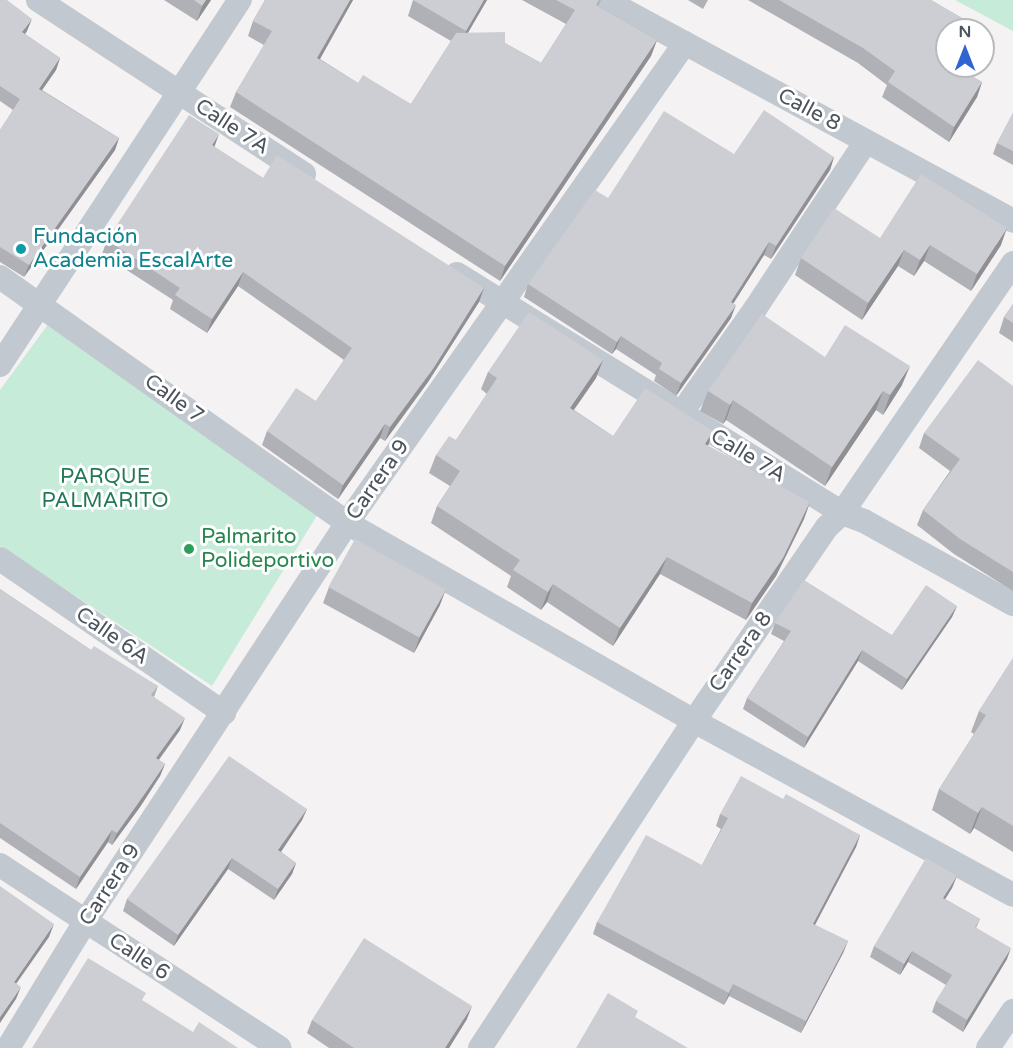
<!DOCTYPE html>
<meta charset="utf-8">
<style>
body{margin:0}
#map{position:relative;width:1013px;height:1048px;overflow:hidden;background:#f4f2f2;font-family:"Varela Round",sans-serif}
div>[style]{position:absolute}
.green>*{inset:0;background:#c7ebd9}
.street>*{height:24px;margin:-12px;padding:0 12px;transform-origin:12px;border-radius:12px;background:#c2c8cf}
.wall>*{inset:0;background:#b0b1b6}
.shaded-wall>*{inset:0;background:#909094}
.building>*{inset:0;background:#cdced4;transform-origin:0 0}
.dots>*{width:16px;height:16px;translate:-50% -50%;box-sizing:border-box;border:3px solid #fff;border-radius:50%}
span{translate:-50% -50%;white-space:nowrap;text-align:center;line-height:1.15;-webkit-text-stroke:6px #fff;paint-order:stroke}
.street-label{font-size:21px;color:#4c535d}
.culture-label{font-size:21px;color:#0d838f}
.left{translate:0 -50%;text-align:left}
.park-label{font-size:21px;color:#237857}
.leisure-label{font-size:21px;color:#27864d}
.north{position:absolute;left:935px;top:18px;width:60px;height:60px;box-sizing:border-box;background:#fff;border:2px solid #b7babe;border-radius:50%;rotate:0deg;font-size:16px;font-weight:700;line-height:24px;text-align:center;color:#4c535d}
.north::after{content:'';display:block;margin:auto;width:21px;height:27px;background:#2f65d1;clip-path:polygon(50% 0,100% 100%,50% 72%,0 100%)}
</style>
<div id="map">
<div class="green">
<i style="clip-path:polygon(955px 0,1013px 0,1013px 31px)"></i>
<i style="clip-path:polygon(49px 323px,321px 509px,212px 686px,0 546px,0 390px)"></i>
</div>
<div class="street">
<i style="left:38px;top:0;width:318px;rotate:33.2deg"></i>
<i style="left:605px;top:0;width:464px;rotate:28.4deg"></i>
<i style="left:457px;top:274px;width:453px;rotate:31.8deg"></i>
<i style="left:842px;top:513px;width:23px;rotate:20deg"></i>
<i style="left:864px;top:521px;width:171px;rotate:29.1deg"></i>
<i style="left:0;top:277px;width:425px;rotate:35.3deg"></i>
<i style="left:347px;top:523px;width:400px;rotate:29.7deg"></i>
<i style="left:694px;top:721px;width:363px;rotate:28.6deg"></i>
<i style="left:0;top:365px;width:437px;rotate:-56.7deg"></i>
<i style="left:680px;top:415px;width:130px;rotate:-54.7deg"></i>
<i style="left:755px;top:309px;width:201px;rotate:-56.5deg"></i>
<i style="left:0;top:559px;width:272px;rotate:34.5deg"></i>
<i style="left:0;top:865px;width:334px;rotate:33.2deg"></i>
<i style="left:8px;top:1048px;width:148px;rotate:-58.6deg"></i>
<i style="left:85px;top:922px;width:477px;rotate:-56.7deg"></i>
<i style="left:347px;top:523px;width:587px;rotate:-54.85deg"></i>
<i style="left:480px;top:1048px;width:391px;rotate:-56.8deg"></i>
<i style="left:694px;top:721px;width:235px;rotate:-55.6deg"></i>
<i style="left:827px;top:527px;width:21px;rotate:-43deg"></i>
<i style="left:842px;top:513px;width:303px;rotate:-55.6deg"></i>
<i style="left:988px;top:1048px;width:45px;rotate:-56deg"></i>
</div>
<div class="wall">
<i style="clip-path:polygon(0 0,27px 31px,25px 34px,60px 58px,56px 70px,42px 90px,119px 138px,115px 150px,24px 277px,0 262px,0 130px,13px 110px,0 101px)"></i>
<i style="clip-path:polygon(164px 0,211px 0,197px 21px)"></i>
<i style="clip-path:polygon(265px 0,353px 0,320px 59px,358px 83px,411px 104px,451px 41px,408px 16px,413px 0,487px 0,468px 33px,505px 43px,541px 63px,566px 24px,522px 0,601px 0,598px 6px,657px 40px,651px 56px,500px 281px,230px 107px,236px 92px,264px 45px,248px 36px,253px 21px)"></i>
<i style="clip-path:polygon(688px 0,708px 0,703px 9px)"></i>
<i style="clip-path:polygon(748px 0,931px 0,967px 21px,964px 30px,947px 30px,946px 61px,982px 82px,977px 97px,949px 142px,882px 97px,887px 85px,858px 63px)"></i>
<i style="clip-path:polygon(1013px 113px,1013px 165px,993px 154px,997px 143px)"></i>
<i style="clip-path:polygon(214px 147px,263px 178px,484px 288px,479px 302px,428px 382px,385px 441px,380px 438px,338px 499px,262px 445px,267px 431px,316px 401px,344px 360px,238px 286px,207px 333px,170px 309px,173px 300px,102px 254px,107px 240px)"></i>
<i style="clip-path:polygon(734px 154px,834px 157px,830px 170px,771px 259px,764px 255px,733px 304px,731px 318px,676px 396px,654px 381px,656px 375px,616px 349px,612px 354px,524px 297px,528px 284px,608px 198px)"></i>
<i style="clip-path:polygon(880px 238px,1001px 245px,971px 291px,924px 261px,914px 276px,898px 266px,862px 320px,795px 275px,801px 258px)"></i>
<i style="clip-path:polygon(1013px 304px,1013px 342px,999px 333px,1004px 317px)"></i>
<i style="clip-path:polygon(825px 357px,902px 385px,883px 415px,876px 410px,825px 486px,726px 420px,723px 424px,700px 411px,708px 391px)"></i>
<i style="clip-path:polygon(603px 360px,596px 378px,574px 410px,613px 436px,713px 431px,708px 446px,810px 502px,804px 519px,776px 576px,746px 620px,660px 574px,613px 646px,547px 602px,541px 610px,507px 587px,511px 576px,431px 523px,437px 506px,450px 486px,429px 473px,436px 455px,456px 440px,487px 394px,481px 389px,488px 372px)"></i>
<i style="clip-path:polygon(1013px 386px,1013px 591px,954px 554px,917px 525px,923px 510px,950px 471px,919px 448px,924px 433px)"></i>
<i style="clip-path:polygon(329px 587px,440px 605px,414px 653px,323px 603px)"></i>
<i style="clip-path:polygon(0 589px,91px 650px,158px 686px,154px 697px,180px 730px,159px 760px,165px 764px,160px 776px,140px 807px,112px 845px,108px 842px,76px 889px,0 838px)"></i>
<i style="clip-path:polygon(957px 606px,952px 617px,902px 690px,858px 661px,804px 748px,743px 709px,747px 698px,784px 641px,771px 634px,775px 623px,892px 635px)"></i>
<i style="clip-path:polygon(1013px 658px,1013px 852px,974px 828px,970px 834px,932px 810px,939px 789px,974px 734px,971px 732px,979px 711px)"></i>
<i style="clip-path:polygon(783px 799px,860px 835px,856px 847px,815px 925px,848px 941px,843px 953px,801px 1033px,729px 996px,724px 1005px,593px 934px,597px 922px,702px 865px,721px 829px,716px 826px,720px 814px)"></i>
<i style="clip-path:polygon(307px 809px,302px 820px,281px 852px,296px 863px,292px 874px,274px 900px,228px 869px,174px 946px,123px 911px,127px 899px)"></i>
<i style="clip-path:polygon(957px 876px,952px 888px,945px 899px,980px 919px,976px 928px,1007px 959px,963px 1032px,932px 1012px,936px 1001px,946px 985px,908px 962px,900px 975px,870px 957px,874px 946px)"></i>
<i style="clip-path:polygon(467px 1019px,449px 1048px,329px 1048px,307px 1033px,312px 1020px)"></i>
</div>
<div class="shaded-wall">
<i style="clip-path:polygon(206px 0,211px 0,197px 21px,202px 6px)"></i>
<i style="clip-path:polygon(350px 0,353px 0,312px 73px,317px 58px)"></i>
<i style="clip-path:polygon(484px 0,487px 0,460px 46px,466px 31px)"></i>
<i style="clip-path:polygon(32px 19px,27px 31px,18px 44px,22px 32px)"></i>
<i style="clip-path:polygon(657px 40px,651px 56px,500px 281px,505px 266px)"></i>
<i style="clip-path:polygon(60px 58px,56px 70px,35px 100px,39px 89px)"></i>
<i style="clip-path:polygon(982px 82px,977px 97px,949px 142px,954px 127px)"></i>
<i style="clip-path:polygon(219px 134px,214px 148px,212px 145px)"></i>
<i style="clip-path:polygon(119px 138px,115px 150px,24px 277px,29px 265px)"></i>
<i style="clip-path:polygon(834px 157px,830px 170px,771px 259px,776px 246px)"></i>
<i style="clip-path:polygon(1007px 228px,1001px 245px,971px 291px,977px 274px)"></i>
<i style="clip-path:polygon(769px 242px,764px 255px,726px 315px,731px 302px)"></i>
<i style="clip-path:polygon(930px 245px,924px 261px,914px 276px,920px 260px)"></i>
<i style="clip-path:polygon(904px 250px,898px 266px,862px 320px,868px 303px)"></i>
<i style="clip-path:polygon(243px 272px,238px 286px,207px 333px,212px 319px)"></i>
<i style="clip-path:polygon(484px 288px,479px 302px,428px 382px,385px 441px,390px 427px)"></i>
<i style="clip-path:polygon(736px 305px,731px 318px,676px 396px,681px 383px)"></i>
<i style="clip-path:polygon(621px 336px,616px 349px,612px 354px,617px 342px)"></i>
<i style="clip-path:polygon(603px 360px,596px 378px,563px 425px,570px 408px)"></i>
<i style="clip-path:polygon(910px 366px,902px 385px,883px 415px,890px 395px)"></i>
<i style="clip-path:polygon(883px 391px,876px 410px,825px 486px,832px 467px)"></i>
<i style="clip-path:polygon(733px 400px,726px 420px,723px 424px,730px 405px)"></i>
<i style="clip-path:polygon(385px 424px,380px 438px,338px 499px,343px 485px)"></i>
<i style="clip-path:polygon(713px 431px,707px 448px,705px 444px)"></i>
<i style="clip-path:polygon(810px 502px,804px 519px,776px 576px,746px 620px,752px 603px)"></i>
<i style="clip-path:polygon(667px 557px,660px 574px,613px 646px,620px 628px)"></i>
<i style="clip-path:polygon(553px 584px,547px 602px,541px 610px,548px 592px)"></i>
<i style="clip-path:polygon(446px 589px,440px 605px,414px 653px,420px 636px)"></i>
<i style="clip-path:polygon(957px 606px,952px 617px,902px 690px,907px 679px)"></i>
<i style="clip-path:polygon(862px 650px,858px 661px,804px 748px,808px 737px)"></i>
<i style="clip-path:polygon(185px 718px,180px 730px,151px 770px,156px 758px)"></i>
<i style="clip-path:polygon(165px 764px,160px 776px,140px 807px,112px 845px,117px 833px)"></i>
<i style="clip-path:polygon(982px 807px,974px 828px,970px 834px,978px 813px)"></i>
<i style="clip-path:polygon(307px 809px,302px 820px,274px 862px,278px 850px)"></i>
<i style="clip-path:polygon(112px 830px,108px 842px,76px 889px,80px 877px)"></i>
<i style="clip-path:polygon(860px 835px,856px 847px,809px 936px,813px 924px)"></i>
<i style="clip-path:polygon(232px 858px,228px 869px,174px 946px,178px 935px)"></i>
<i style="clip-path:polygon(296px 863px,292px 874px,274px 900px,278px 889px)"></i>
<i style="clip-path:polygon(957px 876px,952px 888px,939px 909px,943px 898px)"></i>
<i style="clip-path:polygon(54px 924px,49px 937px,9px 994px,14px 982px)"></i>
<i style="clip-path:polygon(848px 941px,843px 953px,801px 1033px,806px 1021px)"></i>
<i style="clip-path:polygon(1011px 948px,1007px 959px,963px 1032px,967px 1020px)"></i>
<i style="clip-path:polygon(912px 951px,908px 962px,900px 975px,904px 964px)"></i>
<i style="clip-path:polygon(733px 984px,729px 996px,724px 1005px,729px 993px)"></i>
<i style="clip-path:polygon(21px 987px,16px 999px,0 1023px,0 1017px)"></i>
<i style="clip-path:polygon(472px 1006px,467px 1019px,449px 1048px,445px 1048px)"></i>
</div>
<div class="building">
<i style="clip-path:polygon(0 0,7px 0,32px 19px,22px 32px,60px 58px,39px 89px,119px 138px,29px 265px,0 247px,0 130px,20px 99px,0 86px)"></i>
<i style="clip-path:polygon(194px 0,206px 0,202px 6px)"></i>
<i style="clip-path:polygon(265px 0,350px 0,317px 58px,358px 83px,363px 75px,411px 104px,456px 33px,505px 32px,505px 43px,541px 63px,575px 10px,556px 0,599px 0,596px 5px,657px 40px,505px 266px,236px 92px,272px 31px,253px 21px)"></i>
<i style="clip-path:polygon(413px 0,484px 0,466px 31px)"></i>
<i style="clip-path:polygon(779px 0,931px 0,967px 21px,962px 30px,947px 30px,947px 53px,943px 59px,947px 61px,947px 66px,955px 66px,982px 82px,954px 127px,888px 82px,895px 71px,863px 48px)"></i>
<i style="clip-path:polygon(764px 110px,834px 157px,776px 246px,769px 242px,731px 302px,736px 305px,681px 383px,659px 369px,662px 363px,621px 336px,617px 342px,528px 284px,595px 190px,608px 198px,664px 111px,734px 154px)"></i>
<i style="clip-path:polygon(1013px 113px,1013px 151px,997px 143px)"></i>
<i style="clip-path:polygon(189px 115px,219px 134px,212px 145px,263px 178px,277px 155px,484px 288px,433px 369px,390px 427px,385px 424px,343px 485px,267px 431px,296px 388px,316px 401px,352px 348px,243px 272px,212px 319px,175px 295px,180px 288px,107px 240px)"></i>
<i style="clip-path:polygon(921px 174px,1007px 228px,977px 274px,930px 245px,920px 260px,904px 250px,868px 303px,801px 258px,834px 208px,880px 238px)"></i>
<i style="clip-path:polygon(1013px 304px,1013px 323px,1004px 317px)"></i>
<i style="clip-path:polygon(529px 312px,603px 360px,570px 408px,613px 436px,645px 388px,713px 431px,705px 444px,810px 502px,783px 558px,752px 603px,667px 557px,620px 628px,553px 584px,548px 592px,513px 570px,520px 560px,437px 506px,460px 471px,436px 455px,449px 436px,456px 440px,497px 378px,488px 372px)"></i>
<i style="clip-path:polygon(762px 314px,825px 357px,845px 325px,910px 366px,890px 395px,883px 391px,832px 467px,733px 400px,730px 405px,708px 391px)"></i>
<i style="clip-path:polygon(978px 360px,1013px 386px,1013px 572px,960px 539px,923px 510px,960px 459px,924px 433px)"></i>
<i style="left:355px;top:539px;width:104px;height:55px;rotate:29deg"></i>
<i style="clip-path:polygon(804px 580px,892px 635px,926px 585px,957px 606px,907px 679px,862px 650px,808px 737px,747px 698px,791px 631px,775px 623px)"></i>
<i style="clip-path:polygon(0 589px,91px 650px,94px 646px,158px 686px,151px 695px,185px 718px,156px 758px,165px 764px,144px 795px,117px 833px,112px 830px,80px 877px,0 823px)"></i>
<i style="clip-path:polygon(1013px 658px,1013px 826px,982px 807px,978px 813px,939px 789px,986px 715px,979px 711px)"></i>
<i style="clip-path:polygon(229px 756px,307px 809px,278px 850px,296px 863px,278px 889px,232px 858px,178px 935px,127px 899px)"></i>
<i style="clip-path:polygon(741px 776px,783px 799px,786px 794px,860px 835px,813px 924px,848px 941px,806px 1021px,733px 984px,729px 993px,597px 922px,646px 835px,702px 865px,728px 818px,720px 814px)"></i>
<i style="clip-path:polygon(926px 858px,957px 876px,943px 898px,980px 919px,975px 927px,1011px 948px,967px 1020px,936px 1001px,952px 975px,912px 951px,904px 964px,874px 946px)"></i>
<i style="clip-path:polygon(0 886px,54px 924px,14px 982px,21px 987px,0 1017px)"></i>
<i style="clip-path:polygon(364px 938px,472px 1006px,445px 1048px,354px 1048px,312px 1020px)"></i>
<i style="clip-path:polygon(88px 958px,146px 993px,142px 1000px,193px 1032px,199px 1022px,238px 1048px,32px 1048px)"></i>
<i style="clip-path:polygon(608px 993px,638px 1011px,635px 1017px,688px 1048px,576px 1048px)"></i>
</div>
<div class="dots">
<i style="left:21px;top:249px;background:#0f9aa8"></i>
<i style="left:189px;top:549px;background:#2e9e5b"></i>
</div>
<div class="street-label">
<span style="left:809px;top:110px;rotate:28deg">Calle 8</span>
<span style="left:232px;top:127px;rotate:33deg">Calle 7A</span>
<span style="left:174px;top:399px;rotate:36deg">Calle 7</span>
<span style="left:748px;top:456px;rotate:31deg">Calle 7A</span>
<span style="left:378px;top:480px;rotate:-55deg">Carrera 9</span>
<span style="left:112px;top:636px;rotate:35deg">Calle 6A</span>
<span style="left:741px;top:652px;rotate:-55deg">Carrera 8</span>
<span style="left:110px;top:885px;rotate:-57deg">Carrera 9</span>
<span style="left:139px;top:957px;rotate:33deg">Calle 6</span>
</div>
<div class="culture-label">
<span class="left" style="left:33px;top:249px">Fundación<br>Academia EscalArte</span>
</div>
<div class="park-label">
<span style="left:105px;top:489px">PARQUE<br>PALMARITO</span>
</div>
<div class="leisure-label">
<span class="left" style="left:201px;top:549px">Palmarito<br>Polideportivo</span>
</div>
<div class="north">N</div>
</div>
